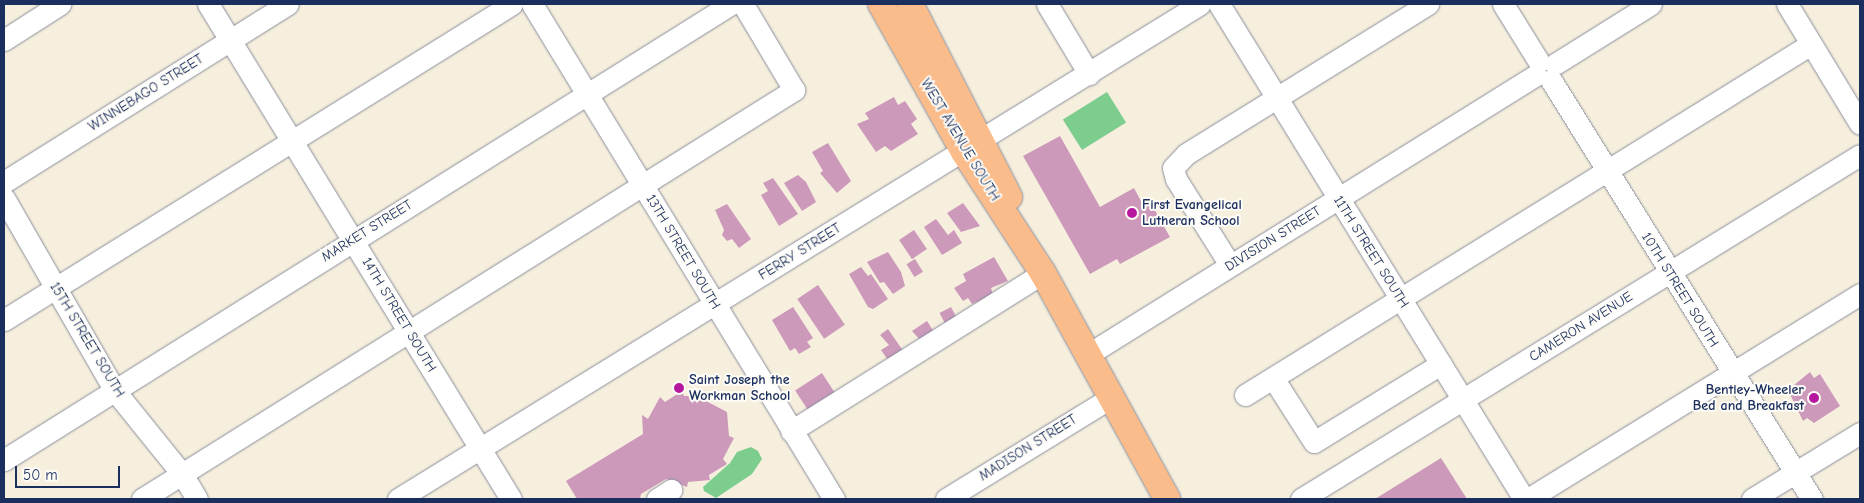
<!DOCTYPE html>
<style>
body{margin:0}
#map{position:relative;width:1864px;height:503px;overflow:hidden;background:#f7efdd;font-family:"Comic Neue",sans-serif}
div>[style]{position:absolute}
.green>*{inset:0;background:#7dcd8e;transform-origin:0 0}
.building>*{inset:0;background:#c9b;transform-origin:0 0}
.roads{filter:drop-shadow(0 0 1px #898f9e) drop-shadow(0 0 1px #898f9e)}
.minor>*{height:21px;margin:-10.5px;padding:0 10.5px;transform-origin:10.5px;border-radius:10.5px;background:#fff}
.major>*{height:26px;margin:-13px;padding:0 13px;transform-origin:13px;border-radius:13px;background:#fabc8b}
.dots>*{width:14px;height:14px;translate:-50% -50%;box-sizing:border-box;border:2px solid #fdfcf7;border-radius:50%}
span{translate:-50% -50%;white-space:nowrap;text-align:center;line-height:1.15;-webkit-text-stroke:4px #fdfcf7;paint-order:stroke}
.street-label{font-size:14px;color:#1b2f5e}
.poi-label{font-size:14px;color:#1b2f5e;font-weight:700}
.left{translate:0 -50%;text-align:left}
.right{translate:-100% -50%;text-align:right}
.frame{position:absolute;inset:0;border:5px solid #1b2f5e;pointer-events:none}
.scale{position:absolute;left:15px;top:466px;width:105px;height:22px;box-sizing:border-box;border:2px solid #1b2f5e;border-top:0;padding-left:6px;font-size:15px;line-height:18px;white-space:nowrap;color:#1b2f5e;-webkit-text-stroke:4px #fdfcf7;paint-order:stroke}
</style>
<div id="map">
<div class="green">
<i style="left:1107px;top:92px;width:36px;height:52px;rotate:58deg"></i>
<i style="clip-path:polygon(751px 447px,758px 451px,762px 459px,752px 474px,716px 498px,704px 491px,703px 487px,730px 463px,737px 452px)"></i>
</div>
<div class="building">
<i style="clip-path:polygon(894px 97px,898px 105px,905px 101px,917px 119px,911px 124px,918px 134px,891px 151px,885px 146px,876px 152px,857px 124px,869px 119px,865px 113px)"></i>
<i style="clip-path:polygon(1060px 136px,1100px 207px,1134px 188px,1142px 203px,1149px 200px,1170px 237px,1120px 264px,1117px 259px,1090px 274px,1023px 156px)"></i>
<i style="clip-path:polygon(828px 143px,851px 181px,837px 193px,820px 173px,823px 171px,812px 152px)"></i>
<i style="clip-path:polygon(798px 175px,806px 182px,816px 202px,802px 211px,784px 183px)"></i>
<i style="clip-path:polygon(773px 178px,798px 214px,779px 226px,761px 195px,768px 191px,763px 183px)"></i>
<i style="clip-path:polygon(963px 203px,980px 226px,961px 232px,947px 213px)"></i>
<i style="clip-path:polygon(727px 204px,751px 239px,739px 248px,732px 239px,727px 241px,722px 235px,724px 230px,715px 210px)"></i>
<i style="clip-path:polygon(936px 219px,948px 235px,954px 230px,962px 243px,942px 255px,924px 227px)"></i>
<i style="left:914px;top:230px;width:23px;height:18px;rotate:56deg"></i>
<i style="clip-path:polygon(888px 252px,901px 272px,905px 286px,893px 294px,884px 282px,880px 283px,867px 262px)"></i>
<i style="clip-path:polygon(994px 257px,1008px 281px,991px 288px,993px 295px,972px 304px,968px 298px,963px 301px,954px 288px,966px 281px,963px 274px)"></i>
<i style="left:915px;top:259px;width:15px;height:10px;rotate:58deg"></i>
<i style="clip-path:polygon(861px 267px,868px 276px,871px 274px,888px 299px,873px 309px,868px 307px,849px 274px)"></i>
<i style="left:818px;top:285px;width:48px;height:25px;rotate:56deg"></i>
<i style="clip-path:polygon(793px 307px,813px 338px,807px 342px,811px 347px,799px 354px,795px 348px,790px 351px,772px 320px)"></i>
<i style="left:951px;top:307px;width:17px;height:13px;rotate:62deg"></i>
<i style="clip-path:polygon(927px 321px,936px 335px,922px 342px,912px 331px)"></i>
<i style="clip-path:polygon(888px 329px,906px 355px,890px 363px,881px 350px,889px 345px,880px 335px)"></i>
<i style="clip-path:polygon(1810px 372px,1814px 378px,1820px 374px,1840px 406px,1814px 423px,1807px 418px,1803px 421px,1788px 390px)"></i>
<i style="left:822px;top:373px;width:30px;height:32px;rotate:57deg"></i>
<i style="clip-path:polygon(682px 391px,684px 396px,707px 396px,706px 401px,727px 412px,729px 436px,734px 438px,723px 459px,727px 464px,709px 475px,710px 480px,688px 482px,687px 487px,666px 479px,641px 494px,640px 499px,577px 499px,566px 481px,643px 434px,642px 415px,648px 419px,660px 397px,665px 402px)"></i>
<i style="clip-path:polygon(1441px 458px,1467px 499px,1375px 499px)"></i>
</div>
<div class="roads">
<div class="minor">
<i style="left:208px;top:4px;width:580px;rotate:58.53deg"></i>
<i style="left:532px;top:4px;width:580px;rotate:58.61deg"></i>
<i style="left:1047px;top:4px;width:82px;rotate:59deg"></i>
<i style="left:1219px;top:4px;width:581px;rotate:58.36deg"></i>
<i style="left:1503px;top:4px;width:68px;rotate:58.2deg"></i>
<i style="left:1787px;top:4px;width:140px;rotate:58.7deg"></i>
<i style="left:4px;top:40px;width:67px;rotate:-32.7deg"></i>
<i style="left:1555px;top:64px;width:113px;rotate:-32deg"></i>
<i style="left:1551px;top:80px;width:494px;rotate:58.1deg"></i>
<i style="left:4px;top:182px;width:335px;rotate:-32.1deg"></i>
<i style="left:4px;top:198px;width:223px;rotate:60.1deg"></i>
<i style="left:115px;top:391px;width:107px;rotate:51.1deg"></i>
<i style="left:182px;top:474px;width:29px;rotate:59deg"></i>
<i style="left:1230px;top:265px;width:102px;rotate:-122.1deg"></i>
<i style="left:1176px;top:179px;width:11px;rotate:-105deg"></i>
<i style="left:1173px;top:168px;width:19px;rotate:-47deg"></i>
<i style="left:1186px;top:154px;width:285px;rotate:-31.8deg"></i>
<i style="left:4px;top:320px;width:598px;rotate:-31.88deg"></i>
<i style="left:1087px;top:355px;width:529px;rotate:-31.95deg"></i>
<i style="left:1273px;top:378px;width:76px;rotate:57.4deg"></i>
<i style="left:1314px;top:442px;width:149px;rotate:-31.6deg"></i>
<i style="left:1245px;top:395px;width:666px;rotate:-31.8deg"></i>
<i style="left:791px;top:431px;width:297px;rotate:-32.1deg"></i>
<i style="left:4px;top:460px;width:858px;rotate:-32.1deg"></i>
<i style="left:142px;top:499px;width:770px;rotate:-32.1deg"></i>
<i style="left:794px;top:90px;width:100px;rotate:-120.7deg"></i>
<i style="left:398px;top:499px;width:942px;rotate:-31.68deg"></i>
<i style="left:657px;top:499px;width:17px;rotate:-33deg"></i>
<i style="left:946px;top:499px;width:193px;rotate:-31.6deg"></i>
<i style="left:1301px;top:499px;width:656px;rotate:-31.61deg"></i>
<i style="left:1528px;top:499px;width:390px;rotate:-31.7deg"></i>
<i style="left:1752px;top:499px;width:127px;rotate:-31.4deg"></i>
</div>
<div class="major">
<i style="left:881px;top:4px;width:170px;rotate:60.7deg"></i>
<i style="left:964px;top:152px;width:145px;rotate:56.9deg"></i>
<i style="left:1043px;top:273px;width:258px;rotate:61.2deg"></i>
<i style="left:910px;top:4px;width:217px;rotate:62.8deg"></i>
</div>
</div>
<div class="dots">
<i style="left:1132px;top:213px;background:#b5179e"></i>
<i style="left:679px;top:388px;background:#b5179e"></i>
<i style="left:1814px;top:398px;background:#b5179e"></i>
</div>
<div class="street-label">
<span style="left:146px;top:93px;rotate:-32deg">WINNEBAGO STREET</span>
<span style="left:960px;top:140px;rotate:59deg">WEST AVENUE SOUTH</span>
<span style="left:367px;top:231px;rotate:-32deg">MARKET STREET</span>
<span style="left:1273px;top:239px;rotate:-32deg">DIVISION STREET</span>
<span style="left:683px;top:252px;rotate:59deg">13TH STREET SOUTH</span>
<span style="left:800px;top:252px;rotate:-32deg">FERRY STREET</span>
<span style="left:1371px;top:252px;rotate:58deg">11TH STREET SOUTH</span>
<span style="left:1680px;top:290px;rotate:58deg">10TH STREET SOUTH</span>
<span style="left:399px;top:315px;rotate:59deg">14TH STREET SOUTH</span>
<span style="left:1581px;top:327px;rotate:-32deg">CAMERON AVENUE</span>
<span style="left:87px;top:340px;rotate:59deg">15TH STREET SOUTH</span>
<span style="left:1028px;top:448px;rotate:-32deg">MADISON STREET</span>
</div>
<div class="poi-label">
<span class="left" style="left:1142px;top:213px">First Evangelical<br>Lutheran School</span>
<span class="left" style="left:689px;top:388px">Saint Joseph the<br>Workman School</span>
<span class="right" style="left:1804px;top:398px">Bentley-Wheeler<br>Bed and Breakfast</span>
</div>
<div class="frame"></div>
<div class="scale">50 m</div>
</div>
